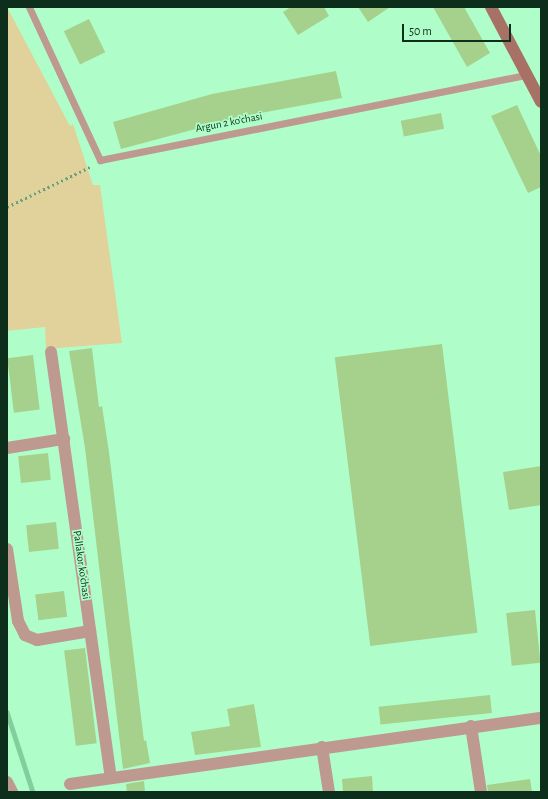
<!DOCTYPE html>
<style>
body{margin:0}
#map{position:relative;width:548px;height:799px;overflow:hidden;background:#affeca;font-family:"Alegreya Sans",sans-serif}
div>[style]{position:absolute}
.green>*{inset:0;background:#e1d29c}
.stream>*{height:4.5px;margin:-2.25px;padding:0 2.25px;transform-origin:2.25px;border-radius:2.25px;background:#82cf9d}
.building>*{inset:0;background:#a5d18c;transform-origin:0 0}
.path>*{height:2.5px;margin-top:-1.25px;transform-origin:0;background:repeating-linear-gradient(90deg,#67a27c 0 2px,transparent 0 5px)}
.lane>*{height:7px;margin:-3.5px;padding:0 3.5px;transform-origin:3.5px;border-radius:3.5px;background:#be9990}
.street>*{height:12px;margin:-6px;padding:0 6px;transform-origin:6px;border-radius:6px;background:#be9990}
.secondary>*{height:12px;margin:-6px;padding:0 6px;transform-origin:6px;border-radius:6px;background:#a77265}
span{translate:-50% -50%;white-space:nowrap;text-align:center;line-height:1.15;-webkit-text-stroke:3.5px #affeca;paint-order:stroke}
.street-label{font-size:11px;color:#0d2e1a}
.frame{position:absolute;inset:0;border:8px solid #0d2e1a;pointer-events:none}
.scale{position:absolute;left:402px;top:24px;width:109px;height:18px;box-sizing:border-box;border:2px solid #0d2e1a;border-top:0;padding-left:5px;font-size:12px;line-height:14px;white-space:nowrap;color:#0d2e1a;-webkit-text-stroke:3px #affeca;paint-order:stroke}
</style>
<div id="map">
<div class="green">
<i style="clip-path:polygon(7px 7px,70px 126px,73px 124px,93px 185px,100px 185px,122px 343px,46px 349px,45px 327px,7px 331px)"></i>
</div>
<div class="stream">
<i style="left:7px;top:712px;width:84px;rotate:72deg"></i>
</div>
<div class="building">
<i style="clip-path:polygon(291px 7px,324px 7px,329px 16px,298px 35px,283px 12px)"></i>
<i style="clip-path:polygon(358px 7px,390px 7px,368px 22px)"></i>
<i style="clip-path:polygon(433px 7px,464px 7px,490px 53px,467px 67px)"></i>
<i style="left:89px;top:19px;width:37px;height:28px;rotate:64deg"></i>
<i style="clip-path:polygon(336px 71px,342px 98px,244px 116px,121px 149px,113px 122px,212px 94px)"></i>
<i style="clip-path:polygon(517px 105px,541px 156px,541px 187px,528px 193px,491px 116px)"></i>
<i style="left:441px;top:113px;width:16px;height:41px;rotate:79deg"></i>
<i style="left:442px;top:344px;width:291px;height:108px;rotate:83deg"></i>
<i style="clip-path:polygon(92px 348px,99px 407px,102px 406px,109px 452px,144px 741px,146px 740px,150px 763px,123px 769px,85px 448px,69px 351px)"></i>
<i style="left:33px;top:355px;width:55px;height:26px;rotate:83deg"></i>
<i style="left:48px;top:453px;width:27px;height:30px;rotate:84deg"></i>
<i style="clip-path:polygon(541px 466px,541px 505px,509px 510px,503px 472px)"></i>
<i style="left:56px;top:522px;width:27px;height:30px;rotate:84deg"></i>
<i style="left:64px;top:591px;width:26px;height:29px;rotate:83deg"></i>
<i style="left:535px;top:610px;width:53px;height:29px;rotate:84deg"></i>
<i style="left:85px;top:648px;width:96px;height:21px;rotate:83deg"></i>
<i style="left:490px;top:695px;width:18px;height:112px;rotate:84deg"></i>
<i style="clip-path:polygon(254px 704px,261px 747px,195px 755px,191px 732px,230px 726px,227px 709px)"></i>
<i style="clip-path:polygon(372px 776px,373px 792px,343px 792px,342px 779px)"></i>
<i style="clip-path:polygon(530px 779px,532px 792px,488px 792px,487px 785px)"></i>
<i style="clip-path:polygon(144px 781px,145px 792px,127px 792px,126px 784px)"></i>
</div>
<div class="path">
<i style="left:7px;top:207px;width:94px;rotate:-25.8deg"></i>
</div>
<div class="lane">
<i style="left:29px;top:7px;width:169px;rotate:65.1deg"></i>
<i style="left:100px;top:160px;width:435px;rotate:-11.3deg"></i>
</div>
<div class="street">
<i style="left:51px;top:352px;width:429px;rotate:82deg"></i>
<i style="left:7px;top:448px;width:58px;rotate:-9deg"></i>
<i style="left:7px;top:549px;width:73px;rotate:81.3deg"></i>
<i style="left:18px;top:621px;width:16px;rotate:63deg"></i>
<i style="left:25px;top:635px;width:13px;rotate:23deg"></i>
<i style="left:37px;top:640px;width:54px;rotate:-9.6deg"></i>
<i style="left:471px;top:726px;width:67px;rotate:81.4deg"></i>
<i style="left:322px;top:747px;width:46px;rotate:81.2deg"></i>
<i style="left:7px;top:782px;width:11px;rotate:63deg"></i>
<i style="left:70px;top:784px;width:476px;rotate:-8deg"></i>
</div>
<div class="secondary">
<i style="left:491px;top:7px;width:107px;rotate:62.2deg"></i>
</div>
<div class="street-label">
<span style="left:229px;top:123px;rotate:-11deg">Argun 2 ko'chasi</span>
<span style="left:81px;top:565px;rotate:82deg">Pallakor ko'chasi</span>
</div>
<div class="frame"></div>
<div class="scale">50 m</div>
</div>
